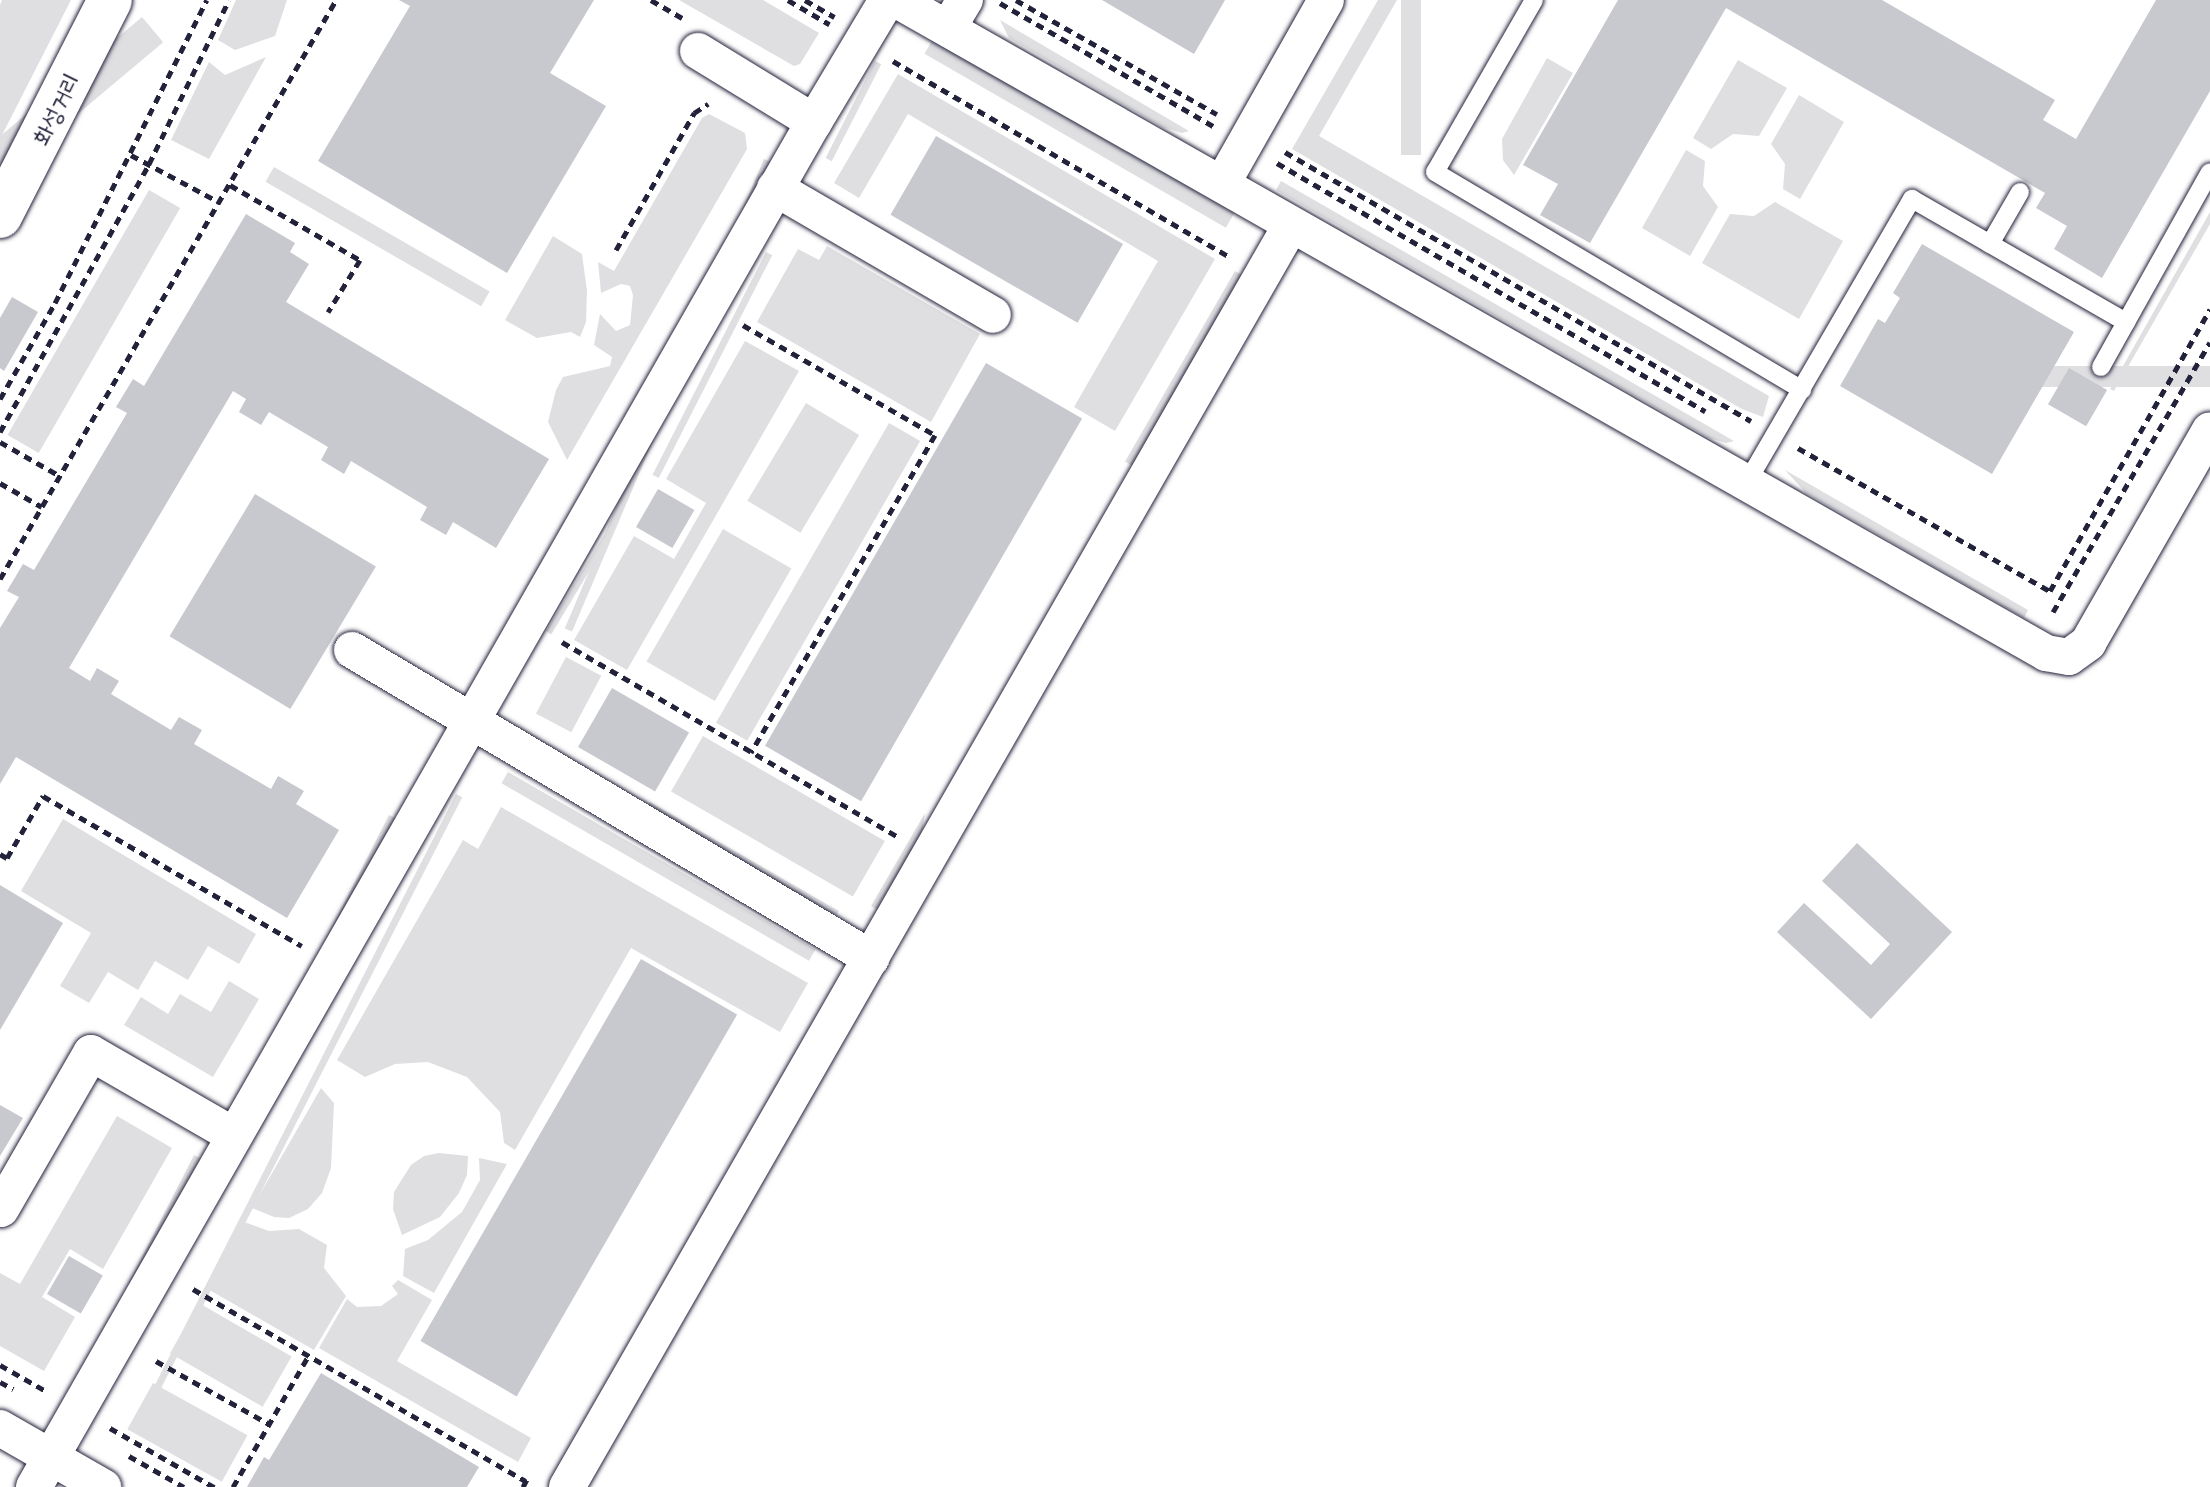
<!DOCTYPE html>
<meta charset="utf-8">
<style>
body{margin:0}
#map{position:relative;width:2210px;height:1487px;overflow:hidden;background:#fff;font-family:Delius,"Poor Story",sans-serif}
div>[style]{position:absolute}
.green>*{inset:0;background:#dfdfe2;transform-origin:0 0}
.building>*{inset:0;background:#c8c8cf;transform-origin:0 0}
.path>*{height:5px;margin-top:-2.5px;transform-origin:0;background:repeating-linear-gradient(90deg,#22223b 0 8px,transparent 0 14px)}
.roads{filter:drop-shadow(0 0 2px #22223b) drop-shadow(0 0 2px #22223b)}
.service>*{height:18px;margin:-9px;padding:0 9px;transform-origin:9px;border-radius:9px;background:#fff}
.minor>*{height:36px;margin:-18px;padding:0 18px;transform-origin:18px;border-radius:18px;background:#fff}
.primary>*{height:44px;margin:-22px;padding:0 22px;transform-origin:22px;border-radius:22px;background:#fff}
span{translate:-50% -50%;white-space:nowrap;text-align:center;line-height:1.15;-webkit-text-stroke:6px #fff;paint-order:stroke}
.street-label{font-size:24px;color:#22223b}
</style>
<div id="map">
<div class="green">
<i style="clip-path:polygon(2px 0,71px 0,0 139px,0 5px)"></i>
<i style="clip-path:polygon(236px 0,287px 0,275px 36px,235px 50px,218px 40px)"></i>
<i style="clip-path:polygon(679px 0,763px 0,819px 33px,800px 64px,794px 66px)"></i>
<i style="clip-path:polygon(1378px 0,1397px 0,1319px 136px,1769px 396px,1763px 417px,1742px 409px,1292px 149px)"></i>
<i style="left:1401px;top:0;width:20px;height:155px"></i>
<i style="left:142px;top:17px;width:33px;height:271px;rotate:50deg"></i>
<i style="clip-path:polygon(1000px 20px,1189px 131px,1182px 133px,1162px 127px,1009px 38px)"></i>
<i style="left:933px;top:39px;width:348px;height:17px;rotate:30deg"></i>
<i style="clip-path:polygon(266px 57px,209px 159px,171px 140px,209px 62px,225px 75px)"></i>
<i style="clip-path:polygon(1547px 58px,1573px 73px,1514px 175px,1503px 160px,1502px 139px)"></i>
<i style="clip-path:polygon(1738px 60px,1787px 88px,1759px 136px,1733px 134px,1711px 149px,1693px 138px)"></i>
<i style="left:875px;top:61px;width:7px;height:109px;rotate:27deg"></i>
<i style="clip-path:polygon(898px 74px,1215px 259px,1115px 431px,1074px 407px,1158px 261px,908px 114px,859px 198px,834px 183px)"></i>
<i style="clip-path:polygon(1799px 95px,1844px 122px,1800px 199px,1783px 189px,1785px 164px,1771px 144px)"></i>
<i style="clip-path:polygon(709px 114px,745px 133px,747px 149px,567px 460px,548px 422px,556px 390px,563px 377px,610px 366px,612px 357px,594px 345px,600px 314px,616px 331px,630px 325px,633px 295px,630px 286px,621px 284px,601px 293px,598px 262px,614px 271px,702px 118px)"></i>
<i style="clip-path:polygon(1686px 150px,1705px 161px,1703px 186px,1718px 207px,1690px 256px,1642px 228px)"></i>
<i style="left:764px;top:159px;width:8px;height:510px;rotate:23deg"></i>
<i style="left:274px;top:167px;width:249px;height:17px;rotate:30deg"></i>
<i style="clip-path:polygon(1281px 181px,1734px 441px,1726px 443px,1709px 438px,1276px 190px)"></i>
<i style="left:149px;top:190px;width:36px;height:283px;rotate:30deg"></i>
<i style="clip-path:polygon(1775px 202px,1843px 241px,1799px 319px,1702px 263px,1730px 214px,1754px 216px)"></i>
<i style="clip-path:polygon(2210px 212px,2210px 224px,2114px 391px,2110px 389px)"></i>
<i style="clip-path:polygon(553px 236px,582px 254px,587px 291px,586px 322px,580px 337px,571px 332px,537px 338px,505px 320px)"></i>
<i style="clip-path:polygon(827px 246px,980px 334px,931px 422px,757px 322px,798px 249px,819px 260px)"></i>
<i style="left:766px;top:252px;width:7px;height:250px;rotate:27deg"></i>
<i style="left:1235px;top:271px;width:8px;height:220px;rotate:30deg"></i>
<i style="clip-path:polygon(745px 341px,799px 371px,627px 670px,574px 640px,634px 536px,674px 559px,706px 503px,666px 479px)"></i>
<i style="left:2210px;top:366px;width:21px;height:271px;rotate:90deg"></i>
<i style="left:806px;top:403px;width:62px;height:114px;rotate:31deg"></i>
<i style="left:889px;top:423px;width:36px;height:346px;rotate:30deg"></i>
<i style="clip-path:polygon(1785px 470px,2028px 610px,2024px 618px,1806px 493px)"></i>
<i style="left:610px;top:525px;width:6px;height:124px;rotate:31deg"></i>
<i style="left:723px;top:529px;width:79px;height:153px;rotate:30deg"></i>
<i style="left:566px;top:657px;width:40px;height:64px;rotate:28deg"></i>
<i style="left:703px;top:736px;width:210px;height:64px;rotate:30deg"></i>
<i style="left:508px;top:772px;width:355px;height:13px;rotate:30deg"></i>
<i style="left:456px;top:794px;width:7px;height:714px;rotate:27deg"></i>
<i style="left:650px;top:802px;width:218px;height:9px;rotate:30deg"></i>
<i style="clip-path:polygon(501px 807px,808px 983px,780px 1032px,631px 948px,515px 1150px,504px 1143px,500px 1112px,467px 1077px,428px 1062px,395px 1064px,365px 1077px,337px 1060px,463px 840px,478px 849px)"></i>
<i style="clip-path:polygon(925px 813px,922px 834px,878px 910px,871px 906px)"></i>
<i style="left:389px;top:815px;width:9px;height:324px;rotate:27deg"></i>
<i style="clip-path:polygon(63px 819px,256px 934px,239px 964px,208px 946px,188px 980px,155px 961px,138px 990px,108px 972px,89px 1003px,60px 986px,91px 933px,21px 891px)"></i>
<i style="clip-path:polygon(229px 981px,259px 999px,213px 1077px,124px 1025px,141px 997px,168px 1014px,180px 994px,211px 1012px)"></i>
<i style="clip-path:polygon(321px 1088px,334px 1103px,331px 1168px,322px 1193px,308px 1209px,289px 1218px,274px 1217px,252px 1208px)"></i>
<i style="clip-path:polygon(117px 1116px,172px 1148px,103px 1269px,70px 1249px,42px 1297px,75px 1317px,44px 1371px,0 1346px,0 1273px,20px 1284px)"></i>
<i style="clip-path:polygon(439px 1153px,468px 1156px,467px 1175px,459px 1193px,440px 1217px,402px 1235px,393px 1209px,394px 1192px,411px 1165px,424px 1156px)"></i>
<i style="left:194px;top:1155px;width:9px;height:144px;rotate:27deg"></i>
<i style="clip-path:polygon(479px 1158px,507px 1164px,434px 1293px,403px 1276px,405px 1249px,428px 1240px,462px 1212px,480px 1180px)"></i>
<i style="clip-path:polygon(244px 1222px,269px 1231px,299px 1229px,327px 1245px,324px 1268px,346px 1296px,314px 1350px,206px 1288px)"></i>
<i style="clip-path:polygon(398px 1280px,432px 1300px,397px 1361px,531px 1438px,518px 1462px,319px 1348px,347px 1299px,357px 1307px,381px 1306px,398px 1294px,392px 1286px)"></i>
<i style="left:199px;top:1303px;width:107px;height:58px;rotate:30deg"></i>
<i style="left:153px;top:1383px;width:108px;height:53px;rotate:29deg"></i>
</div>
<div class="building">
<i style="clip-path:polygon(399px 0,594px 0,550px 73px,606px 106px,507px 273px,318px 161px,410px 6px)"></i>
<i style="clip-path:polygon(1102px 0,1225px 0,1194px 54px)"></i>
<i style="clip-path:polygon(1618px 0,1882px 0,2055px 100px,2043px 120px,2076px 139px,2156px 0,2210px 0,2210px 91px,2102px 278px,2054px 249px,2067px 226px,2036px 208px,2045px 193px,1726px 8px,1590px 243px,1540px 215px,1558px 184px,1523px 165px)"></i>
<i style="left:936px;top:136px;width:216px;height:91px;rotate:30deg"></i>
<i style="clip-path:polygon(246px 214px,295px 243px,290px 252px,309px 264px,286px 302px,549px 459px,496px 548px,453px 522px,446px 535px,420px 520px,427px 507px,351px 461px,344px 474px,321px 460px,328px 447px,269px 412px,261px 425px,239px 412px,246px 399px,233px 391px,69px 668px,90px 681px,97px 668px,119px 681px,111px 694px,171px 730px,179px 717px,202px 730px,194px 744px,271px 789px,278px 776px,304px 791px,296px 804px,339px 830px,287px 918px,16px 757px,0 784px,0 628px,19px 597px,7px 591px,23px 564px,34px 570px,127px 413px,116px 407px,133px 379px,144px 386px)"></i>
<i style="clip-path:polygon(1922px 244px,2074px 332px,1992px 474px,1840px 386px,1878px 319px,1885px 323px,1900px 298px,1893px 293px)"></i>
<i style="clip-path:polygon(12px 297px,38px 312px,4px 371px,0 368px,0 318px)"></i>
<i style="left:986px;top:363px;width:111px;height:442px;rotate:30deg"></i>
<i style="left:2069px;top:368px;width:44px;height:42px;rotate:30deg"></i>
<i style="left:658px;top:489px;width:42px;height:44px;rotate:30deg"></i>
<i style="left:255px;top:494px;width:141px;height:166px;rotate:31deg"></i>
<i style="left:612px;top:688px;width:89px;height:68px;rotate:30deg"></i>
<i style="clip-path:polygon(1857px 843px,1952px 932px,1871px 1019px,1777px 932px,1804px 903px,1871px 965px,1890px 944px,1822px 881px)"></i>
<i style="clip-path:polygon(0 885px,63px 923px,0 1030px)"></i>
<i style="left:641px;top:959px;width:111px;height:441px;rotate:30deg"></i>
<i style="clip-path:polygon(0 1105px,23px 1118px,0 1156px)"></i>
<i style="left:69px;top:1256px;width:39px;height:44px;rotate:30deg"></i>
<i style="clip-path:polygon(321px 1373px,479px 1467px,467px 1487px,247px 1487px,264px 1457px,269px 1460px)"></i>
</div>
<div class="path">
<i style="left:651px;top:0;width:36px;rotate:30deg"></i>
<i style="left:788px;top:0;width:48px;rotate:30.3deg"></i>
<i style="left:805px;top:0;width:34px;rotate:30deg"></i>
<i style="left:1016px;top:0;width:231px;rotate:29.6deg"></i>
<i style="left:1000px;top:3px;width:246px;rotate:30deg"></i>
<i style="left:893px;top:61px;width:390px;rotate:30.2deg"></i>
<i style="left:1285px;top:152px;width:538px;rotate:30deg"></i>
<i style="left:131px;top:155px;width:100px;rotate:28.1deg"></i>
<i style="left:1277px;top:163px;width:495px;rotate:30.1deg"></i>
<i style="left:230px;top:185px;width:150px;rotate:30deg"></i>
<i style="left:360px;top:260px;width:61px;rotate:121.6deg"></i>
<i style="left:616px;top:250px;width:158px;rotate:-60.3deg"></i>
<i style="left:694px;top:113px;width:17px;rotate:-33deg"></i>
<i style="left:743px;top:325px;width:221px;rotate:29.8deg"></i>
<i style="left:935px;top:435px;width:367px;rotate:120.1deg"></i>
<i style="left:0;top:399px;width:111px;rotate:-60.2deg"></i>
<i style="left:55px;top:303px;width:339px;rotate:-63.4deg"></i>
<i style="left:0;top:432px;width:307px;rotate:-60.9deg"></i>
<i style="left:149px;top:164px;width:182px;rotate:-64deg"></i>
<i style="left:0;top:442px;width:69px;rotate:29.5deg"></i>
<i style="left:1798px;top:448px;width:290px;rotate:29.6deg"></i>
<i style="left:2050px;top:591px;width:324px;rotate:-60.4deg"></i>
<i style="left:0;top:483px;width:48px;rotate:29.7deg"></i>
<i style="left:0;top:579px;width:669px;rotate:-59.87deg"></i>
<i style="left:2053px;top:612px;width:312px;rotate:-59.8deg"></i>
<i style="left:562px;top:642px;width:387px;rotate:30.1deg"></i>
<i style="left:0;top:854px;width:8px;rotate:30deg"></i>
<i style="left:7px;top:858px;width:72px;rotate:-59.9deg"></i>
<i style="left:43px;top:796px;width:299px;rotate:30.1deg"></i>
<i style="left:193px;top:1289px;width:384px;rotate:30deg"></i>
<i style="left:156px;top:1361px;width:129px;rotate:29.1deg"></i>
<i style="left:0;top:1365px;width:53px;rotate:29.5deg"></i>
<i style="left:0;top:1382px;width:15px;rotate:28deg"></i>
<i style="left:110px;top:1428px;width:120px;rotate:29.6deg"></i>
<i style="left:129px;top:1456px;width:63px;rotate:29.4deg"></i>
<i style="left:233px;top:1487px;width:152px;rotate:-60.1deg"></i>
<i style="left:523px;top:1487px;width:11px;rotate:-63deg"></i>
</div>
<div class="roads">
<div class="service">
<i style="left:1534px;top:0;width:198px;rotate:119.9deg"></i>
<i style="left:1435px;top:172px;width:427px;rotate:30.7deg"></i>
<i style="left:1990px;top:244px;width:60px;rotate:-60deg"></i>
<i style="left:2101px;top:367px;width:223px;rotate:-60.8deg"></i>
<i style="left:1746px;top:484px;width:330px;rotate:-59.8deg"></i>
<i style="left:1912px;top:199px;width:247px;rotate:29.9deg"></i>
</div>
<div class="minor">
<i style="left:897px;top:0;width:1322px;rotate:29.61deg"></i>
<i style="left:2046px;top:653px;width:23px;rotate:10deg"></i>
<i style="left:2069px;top:657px;width:24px;rotate:-36deg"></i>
<i style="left:2088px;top:643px;width:245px;rotate:-60.2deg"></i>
<i style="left:948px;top:28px;width:33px;rotate:-59deg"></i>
<i style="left:698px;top:51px;width:136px;rotate:31.5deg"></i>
<i style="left:1222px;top:184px;width:211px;rotate:-60.5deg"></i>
<i style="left:775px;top:188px;width:252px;rotate:30.2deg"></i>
<i style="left:352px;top:650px;width:604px;rotate:30.69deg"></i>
<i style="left:1px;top:1209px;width:180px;rotate:-60deg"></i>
<i style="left:91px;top:1053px;width:164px;rotate:30deg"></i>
<i style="left:0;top:1428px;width:119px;rotate:29.8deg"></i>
<i style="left:34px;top:1487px;width:1572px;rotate:-60.26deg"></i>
<i style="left:814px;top:122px;width:142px;rotate:-59.1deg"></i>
<i style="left:567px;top:1487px;width:1455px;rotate:-60.16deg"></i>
</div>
<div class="primary">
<i style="left:0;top:216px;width:242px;rotate:-63deg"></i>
</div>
</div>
<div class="street-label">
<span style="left:56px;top:109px;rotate:-64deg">화성거리</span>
</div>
</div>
